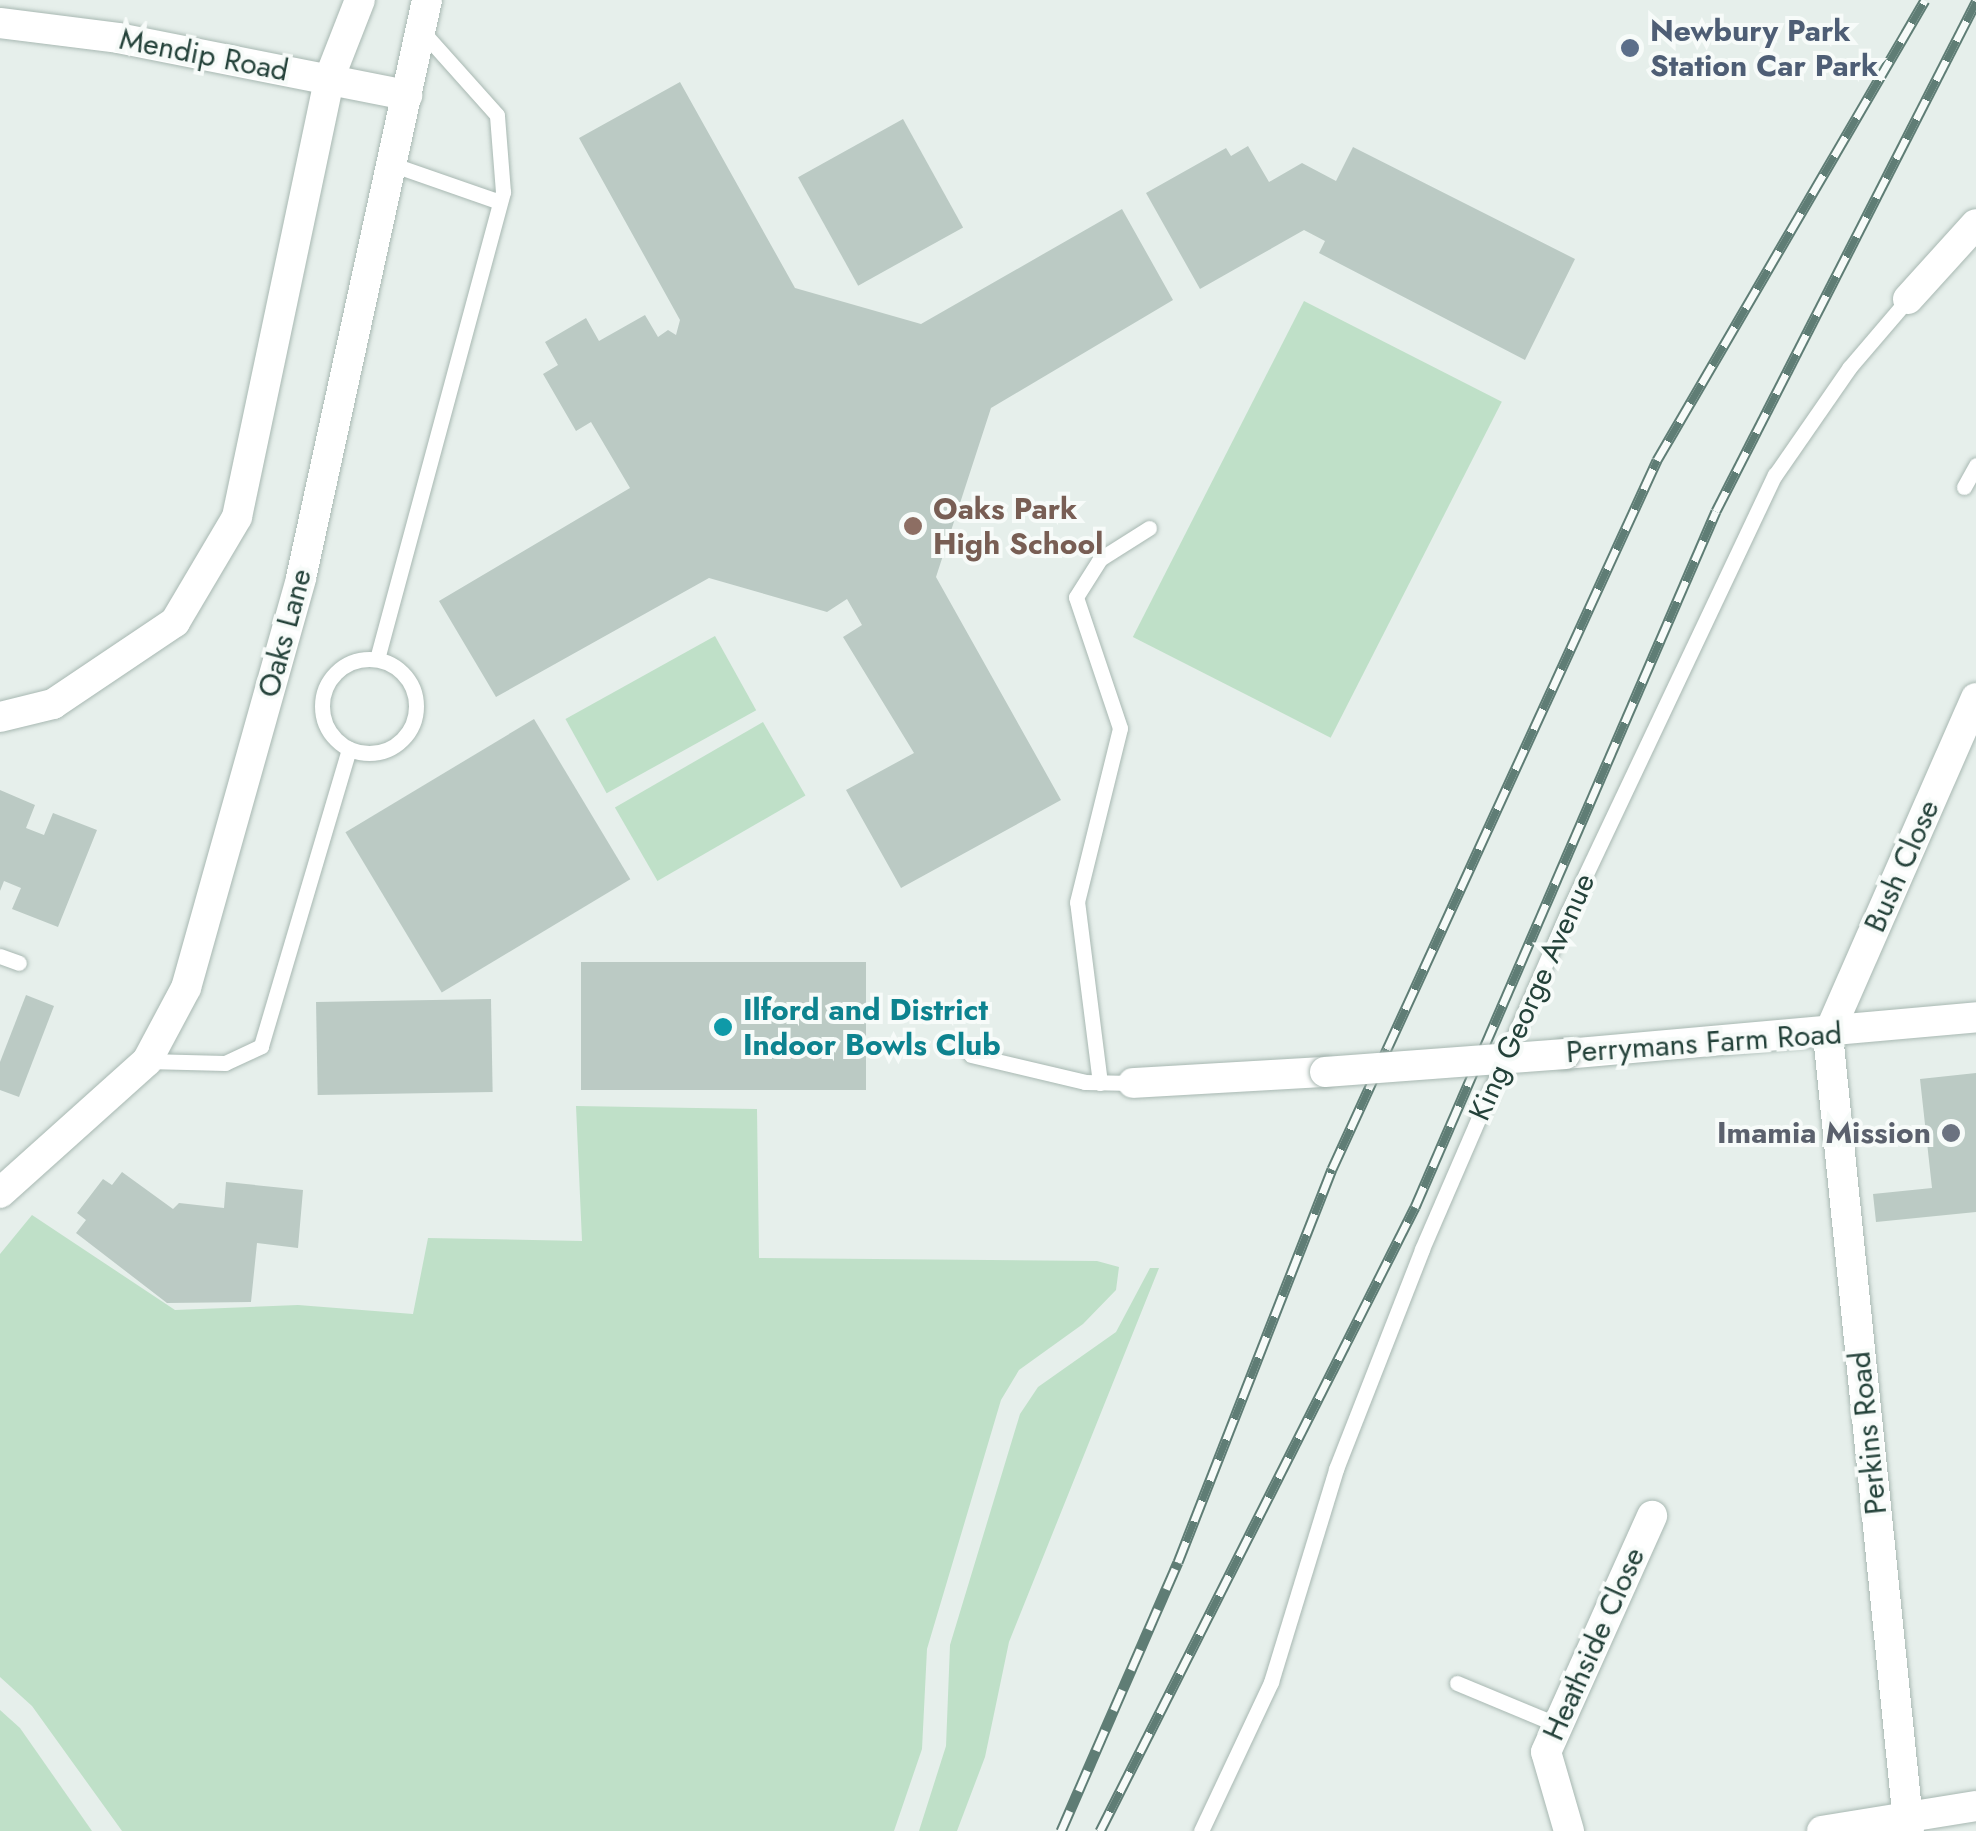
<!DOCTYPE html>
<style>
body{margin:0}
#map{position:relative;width:1976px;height:1831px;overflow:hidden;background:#e6efeb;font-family:Jost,sans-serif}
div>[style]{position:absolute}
.green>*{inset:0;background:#bfe0c8;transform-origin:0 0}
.building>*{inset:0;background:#bbcac4;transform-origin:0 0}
.roads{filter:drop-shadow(0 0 2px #a8b8b2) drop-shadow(0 0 2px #a8b8b2)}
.service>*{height:15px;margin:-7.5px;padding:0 7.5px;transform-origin:7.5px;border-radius:7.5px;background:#fff}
.service>.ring{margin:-7.5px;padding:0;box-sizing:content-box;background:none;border:15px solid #fff;border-radius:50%}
.minor>*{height:30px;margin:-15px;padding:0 15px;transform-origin:15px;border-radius:15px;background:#fff}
.rail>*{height:11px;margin-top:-5.5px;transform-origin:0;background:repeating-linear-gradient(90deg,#f7fbf9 0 22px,#5f7d75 0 44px);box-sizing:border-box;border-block:2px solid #5f7d75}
.bridges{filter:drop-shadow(0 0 2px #a8b8b2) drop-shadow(0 0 2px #a8b8b2)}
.minor-bridge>*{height:30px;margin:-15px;padding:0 15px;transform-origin:15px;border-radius:15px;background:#fff}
.dots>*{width:28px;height:28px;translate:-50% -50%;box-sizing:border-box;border:5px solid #f7fbf9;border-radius:50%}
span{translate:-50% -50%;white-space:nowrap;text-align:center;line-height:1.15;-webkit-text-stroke:8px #f7fbf9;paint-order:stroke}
.service-label{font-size:30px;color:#4e5e75;font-weight:700}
.left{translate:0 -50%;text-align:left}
.street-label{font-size:30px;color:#24423a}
.education-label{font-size:30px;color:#785e54;font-weight:700}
.culture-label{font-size:30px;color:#0d838f;font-weight:700}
.worship-label{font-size:30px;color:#5b616d;font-weight:700}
.right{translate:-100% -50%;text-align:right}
</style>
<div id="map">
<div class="green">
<i style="left:1304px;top:301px;width:222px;height:377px;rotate:27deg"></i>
<i style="left:715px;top:636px;width:85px;height:171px;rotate:61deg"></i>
<i style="left:763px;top:722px;width:85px;height:171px;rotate:60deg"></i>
<i style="clip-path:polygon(576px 1106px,757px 1109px,759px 1258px,1097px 1261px,1119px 1267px,1116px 1290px,1083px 1324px,1019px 1370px,1001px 1400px,927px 1649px,922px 1749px,894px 1831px,122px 1831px,32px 1706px,0 1677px,0 1254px,32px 1215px,175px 1310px,298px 1305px,413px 1314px,428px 1238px,582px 1241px)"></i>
<i style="clip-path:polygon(1150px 1268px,1159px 1268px,1009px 1642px,985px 1757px,957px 1831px,919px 1831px,946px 1746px,950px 1645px,1020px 1414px,1038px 1387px,1116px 1332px)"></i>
<i style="clip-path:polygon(0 1710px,20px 1728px,92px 1831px,0 1831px)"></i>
</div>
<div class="building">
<i style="clip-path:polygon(680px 82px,795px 288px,921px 324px,1122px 209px,1173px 300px,991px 408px,936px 577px,1061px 800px,901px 888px,846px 790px,914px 753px,843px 637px,862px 625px,847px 599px,827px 612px,709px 578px,496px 697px,439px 601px,630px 488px,591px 422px,576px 431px,543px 374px,558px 365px,545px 342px,586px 318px,599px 341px,645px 315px,658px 337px,668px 330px,676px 335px,680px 320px,579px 138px)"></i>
<i style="left:903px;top:119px;width:124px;height:120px;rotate:61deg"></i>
<i style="clip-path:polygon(1248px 146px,1269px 182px,1302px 163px,1336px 181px,1353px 147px,1575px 259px,1525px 360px,1319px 253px,1325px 241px,1304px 230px,1200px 289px,1146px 193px,1226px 148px,1231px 156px)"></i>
<i style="left:534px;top:719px;width:187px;height:220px;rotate:59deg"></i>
<i style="clip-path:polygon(0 790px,35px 805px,26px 828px,44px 835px,53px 813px,97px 830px,58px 927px,12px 909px,21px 888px,4px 881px,0 891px)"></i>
<i style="left:581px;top:962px;width:285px;height:128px"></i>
<i style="clip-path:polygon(26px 995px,54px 1006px,19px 1097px,0 1090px,0 1062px)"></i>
<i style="left:491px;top:999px;width:93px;height:175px;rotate:89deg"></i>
<i style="clip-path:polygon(1976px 1073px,1976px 1212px,1876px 1222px,1873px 1194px,1932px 1188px,1920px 1079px)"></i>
<i style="clip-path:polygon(122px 1172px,173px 1209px,179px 1203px,224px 1208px,226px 1182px,303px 1190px,298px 1248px,257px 1243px,251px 1302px,167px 1303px,76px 1233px,86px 1220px,77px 1213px,103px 1179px,112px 1185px)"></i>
</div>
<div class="roads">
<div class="service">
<i style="left:391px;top:164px;width:115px;rotate:19.2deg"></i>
<i style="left:1964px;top:487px;width:25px;rotate:-61deg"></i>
<i style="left:377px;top:659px;width:484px;rotate:-74.9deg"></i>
<i style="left:503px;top:192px;width:77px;rotate:-94.5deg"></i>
<i style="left:497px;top:115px;width:115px;rotate:-131.8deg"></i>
<i class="ring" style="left:322px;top:659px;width:79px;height:79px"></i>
<i style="left:0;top:956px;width:20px;rotate:20deg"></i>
<i style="left:971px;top:1055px;width:117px;rotate:13.3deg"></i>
<i style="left:1085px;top:1082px;width:48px;rotate:1.2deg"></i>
<i style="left:147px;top:1061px;width:78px;rotate:1.5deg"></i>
<i style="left:225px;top:1063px;width:40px;rotate:-25deg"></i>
<i style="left:261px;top:1046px;width:310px;rotate:-73.5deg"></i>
<i style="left:1100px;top:1083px;width:182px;rotate:-97.2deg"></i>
<i style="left:1077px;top:902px;width:179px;rotate:-76.1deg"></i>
<i style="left:1120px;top:728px;width:138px;rotate:-108.6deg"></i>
<i style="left:1076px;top:597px;width:45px;rotate:-57.7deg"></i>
<i style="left:1100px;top:559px;width:58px;rotate:-32.3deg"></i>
<i style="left:1457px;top:1683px;width:109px;rotate:22.6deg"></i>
<i style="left:1201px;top:1831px;width:165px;rotate:-64.8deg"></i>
<i style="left:1271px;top:1682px;width:223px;rotate:-73deg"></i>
<i style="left:1336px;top:1469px;width:236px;rotate:-68.6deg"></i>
<i style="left:1422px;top:1249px;width:367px;rotate:-66.6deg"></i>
<i style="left:1568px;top:912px;width:484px;rotate:-64.7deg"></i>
<i style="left:1775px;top:475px;width:130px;rotate:-55.3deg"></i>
<i style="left:1849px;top:368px;width:91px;rotate:-49.5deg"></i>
</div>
<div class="minor">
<i style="left:0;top:23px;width:119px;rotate:7.2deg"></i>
<i style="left:118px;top:38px;width:295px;rotate:11.2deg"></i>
<i style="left:1908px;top:299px;width:101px;rotate:-47.8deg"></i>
<i style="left:0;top:717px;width:55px;rotate:-13.8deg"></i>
<i style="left:53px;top:704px;width:147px;rotate:-33.9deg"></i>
<i style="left:175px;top:622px;width:122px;rotate:-59.4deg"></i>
<i style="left:237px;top:517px;width:448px;rotate:-78.1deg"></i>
<i style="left:329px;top:79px;width:85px;rotate:-68.6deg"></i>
<i style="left:1565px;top:1054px;width:413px;rotate:-5.1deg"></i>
<i style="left:1133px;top:1083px;width:192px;rotate:-3.3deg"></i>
<i style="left:0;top:1193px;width:198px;rotate:-41.9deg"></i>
<i style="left:147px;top:1061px;width:83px;rotate:-61.9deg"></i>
<i style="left:186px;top:988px;width:426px;rotate:-74.3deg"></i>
<i style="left:301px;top:578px;width:592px;rotate:-77.7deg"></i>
<i style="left:1569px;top:1831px;width:82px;rotate:-106.2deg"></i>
<i style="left:1546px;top:1752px;width:259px;rotate:-65.8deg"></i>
<i style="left:1822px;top:1831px;width:156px;rotate:-9.2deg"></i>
<i style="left:1909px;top:1831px;width:800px;rotate:-95.81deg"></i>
<i style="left:1828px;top:1035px;width:368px;rotate:-66.3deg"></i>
</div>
</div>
<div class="rail">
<i style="left:1061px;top:1831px;width:293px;rotate:-66.5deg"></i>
<i style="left:1178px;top:1562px;width:422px;rotate:-68.6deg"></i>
<i style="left:1332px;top:1169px;width:780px;rotate:-65.37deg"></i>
<i style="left:1657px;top:460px;width:532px;rotate:-59.77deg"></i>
<i style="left:1100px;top:1831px;width:699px;rotate:-63.22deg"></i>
<i style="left:1415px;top:1207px;width:758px;rotate:-66.61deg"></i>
<i style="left:1716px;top:511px;width:572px;rotate:-62.94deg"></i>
</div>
<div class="bridges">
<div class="minor-bridge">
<i style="left:1325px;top:1072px;width:241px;rotate:-4.3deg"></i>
</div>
</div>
<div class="dots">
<i style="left:1630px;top:48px;background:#5c6f8a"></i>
<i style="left:913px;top:526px;background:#8d6e63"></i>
<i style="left:723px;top:1027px;background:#0f9aa8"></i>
<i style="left:1951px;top:1133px;background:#6b7280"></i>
</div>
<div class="service-label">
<span class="left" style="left:1650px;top:48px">Newbury Park<br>Station Car Park</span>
</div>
<div class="street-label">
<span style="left:204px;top:55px;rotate:11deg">Mendip Road</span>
<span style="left:285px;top:633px;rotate:-75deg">Oaks Lane</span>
<span style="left:1902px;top:866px;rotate:-66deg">Bush Close</span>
<span style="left:1532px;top:997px;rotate:-66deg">King George Avenue</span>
<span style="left:1704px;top:1043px;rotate:-4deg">Perrymans Farm Road</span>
<span style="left:1868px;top:1433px;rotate:-96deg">Perkins Road</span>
<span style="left:1594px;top:1644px;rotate:-66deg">Heathside Close</span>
</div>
<div class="education-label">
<span class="left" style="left:933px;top:526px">Oaks Park<br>High School</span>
</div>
<div class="culture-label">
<span class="left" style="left:743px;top:1027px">Ilford and District<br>Indoor Bowls Club</span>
</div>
<div class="worship-label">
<span class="right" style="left:1931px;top:1133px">Imamia Mission</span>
</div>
</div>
